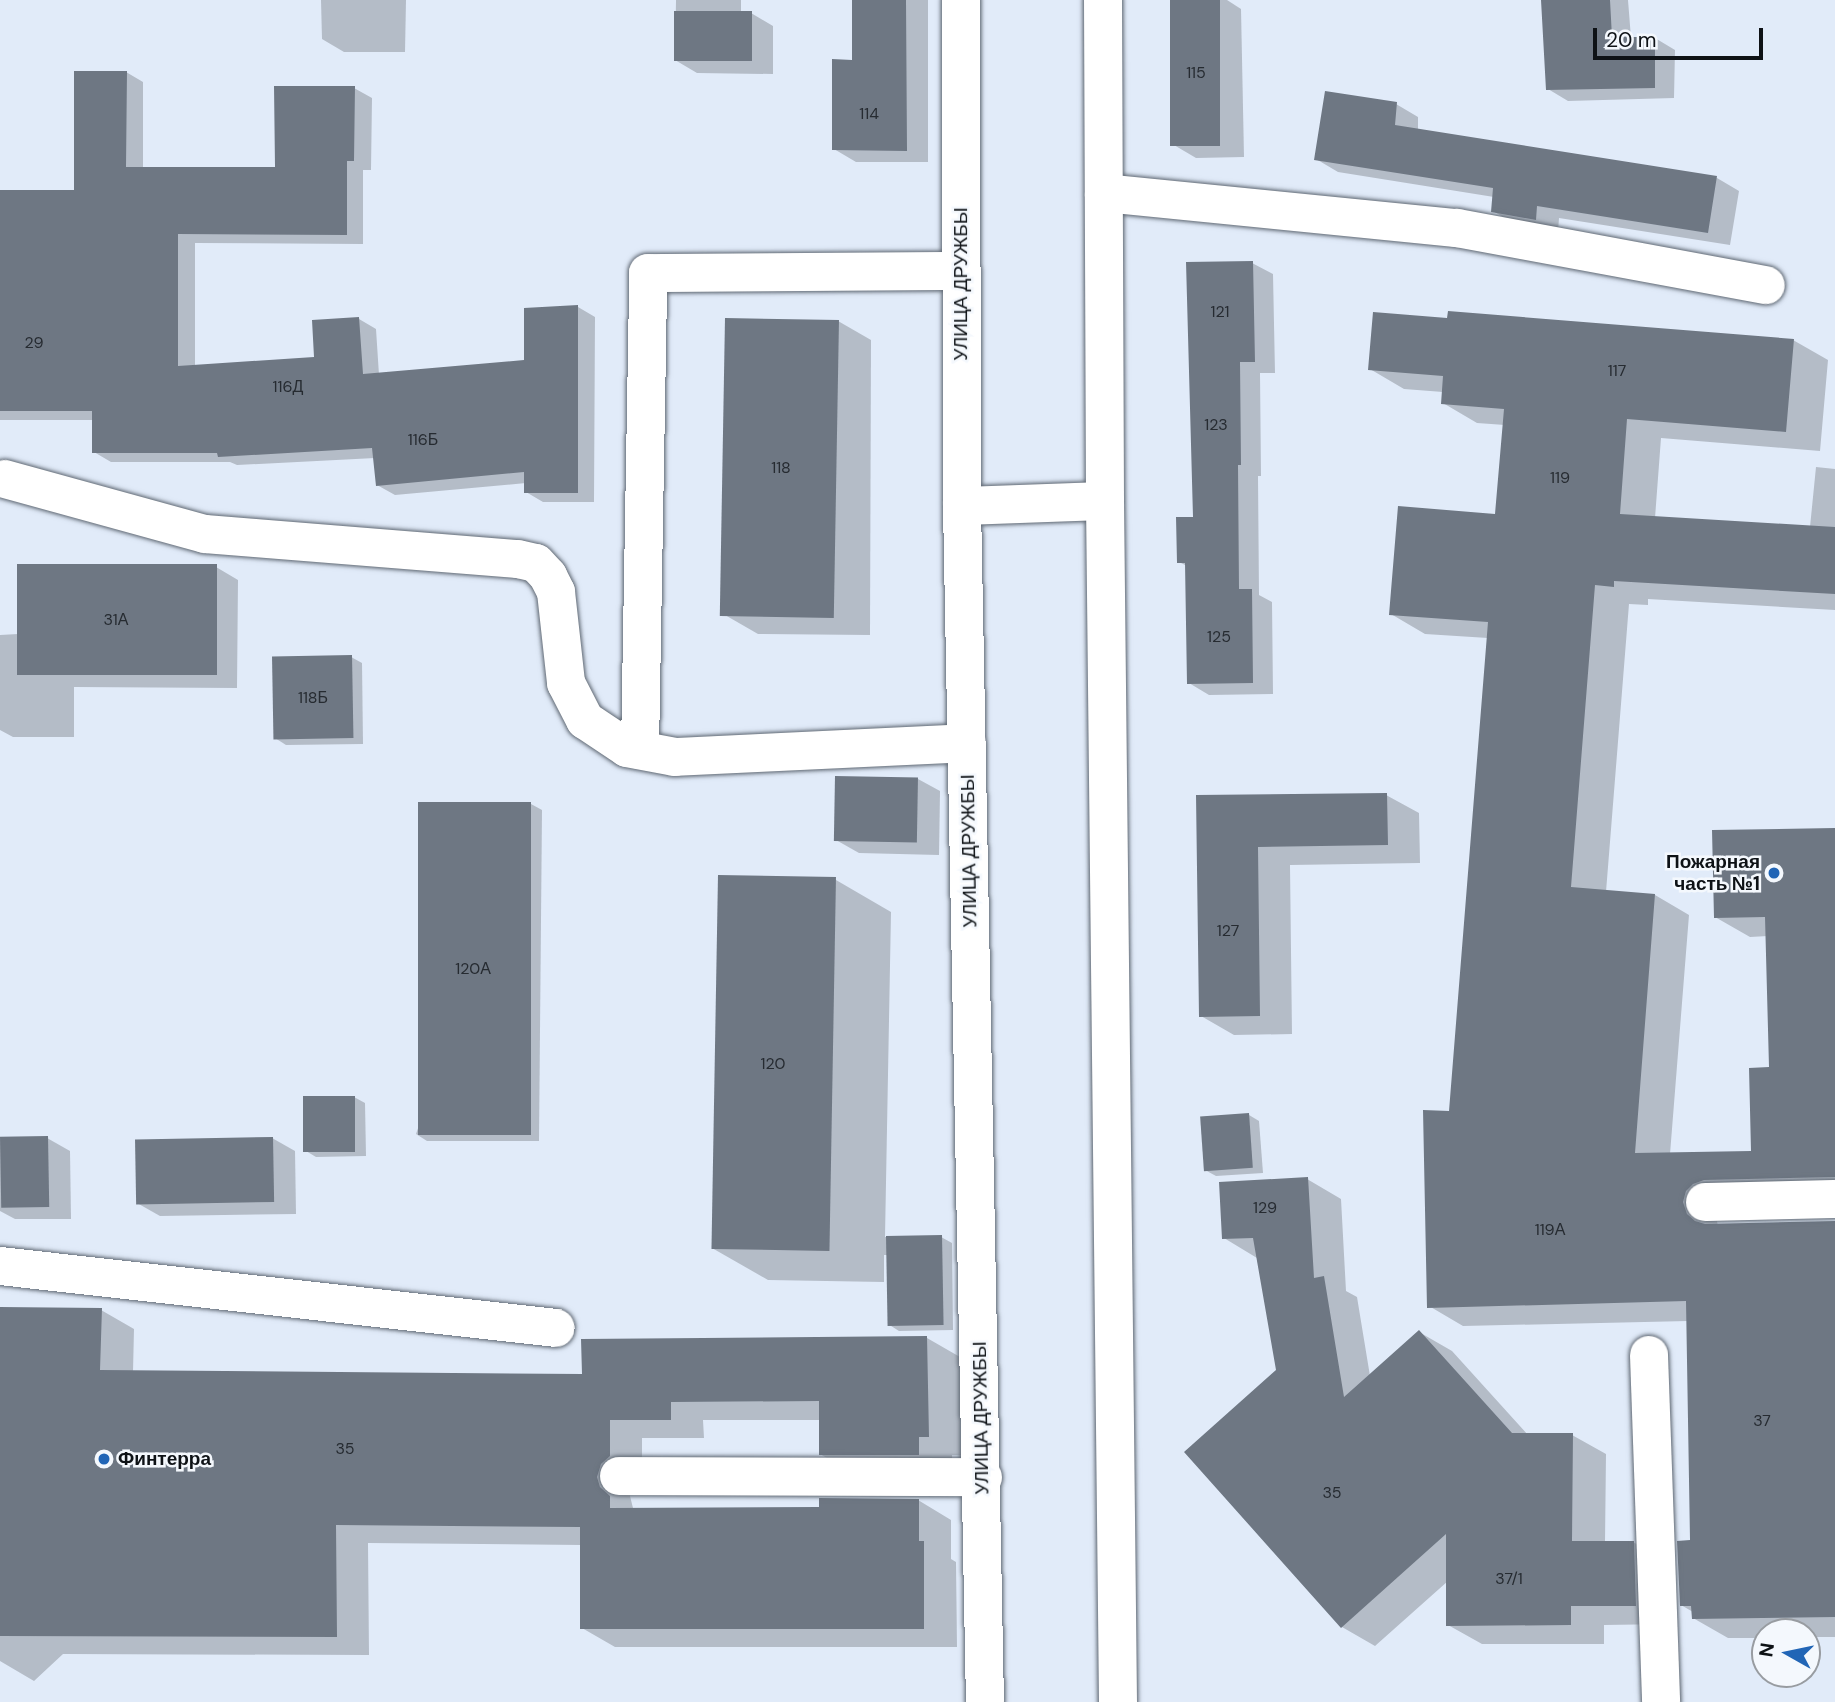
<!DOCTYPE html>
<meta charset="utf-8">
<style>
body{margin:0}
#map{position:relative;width:1835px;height:1702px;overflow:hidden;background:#e1ebf9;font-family:"DM Sans",sans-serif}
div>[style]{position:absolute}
.shadow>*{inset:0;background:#0003}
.building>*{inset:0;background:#6e7783;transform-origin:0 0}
.roads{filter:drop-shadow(0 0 2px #5f6873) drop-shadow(0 0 2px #5f6873)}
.minor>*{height:38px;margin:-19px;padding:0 19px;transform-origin:19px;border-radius:19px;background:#fff}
.dots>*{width:19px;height:19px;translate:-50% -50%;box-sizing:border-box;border:4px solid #f4f8fd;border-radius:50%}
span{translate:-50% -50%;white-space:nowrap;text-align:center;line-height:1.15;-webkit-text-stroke:5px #f4f8fd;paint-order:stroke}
.number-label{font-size:16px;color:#262b31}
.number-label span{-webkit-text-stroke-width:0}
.street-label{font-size:19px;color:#0e1216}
.poi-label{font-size:19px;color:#0e1216;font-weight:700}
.right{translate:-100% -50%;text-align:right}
.left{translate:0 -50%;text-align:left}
.north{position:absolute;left:1751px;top:1618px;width:70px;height:70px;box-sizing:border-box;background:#f4f8fd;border:2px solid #989ca1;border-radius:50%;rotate:279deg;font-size:19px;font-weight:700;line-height:28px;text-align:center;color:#0e1216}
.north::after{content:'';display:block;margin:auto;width:24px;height:32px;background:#2165b6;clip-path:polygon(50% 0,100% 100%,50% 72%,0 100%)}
.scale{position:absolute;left:1593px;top:28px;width:170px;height:32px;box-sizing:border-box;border:4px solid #0e1216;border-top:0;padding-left:9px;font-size:21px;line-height:24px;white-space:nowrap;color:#0e1216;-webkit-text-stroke:5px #f4f8fd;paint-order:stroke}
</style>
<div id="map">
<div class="shadow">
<i style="clip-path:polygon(321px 0,406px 0,405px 52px,344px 52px,322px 39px)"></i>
<i style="clip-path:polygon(676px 0,741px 0,741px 13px,751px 13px,773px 26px,773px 74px,697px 73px,675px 60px)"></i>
<i style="clip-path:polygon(854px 0,928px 0,928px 162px,856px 162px,834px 149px,854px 61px)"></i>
<i style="clip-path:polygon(1171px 0,1227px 0,1241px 9px,1244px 157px,1196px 158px,1174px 145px)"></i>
<i style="clip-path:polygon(1542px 0,1628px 0,1631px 38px,1655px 38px,1675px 50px,1674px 98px,1568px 101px,1548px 89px)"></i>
<i style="clip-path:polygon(126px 72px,143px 82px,143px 169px,277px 169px,354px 88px,372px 98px,371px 170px,363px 170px,363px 244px,195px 243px,195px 366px,316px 359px,359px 319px,376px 329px,379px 375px,526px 362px,578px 307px,595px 317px,594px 502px,543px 502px,526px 492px,526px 483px,395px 495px,377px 485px,375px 458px,237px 465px,230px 462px,111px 462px,94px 452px,94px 420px,0 420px,0 192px,75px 192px)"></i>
<i style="clip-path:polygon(1396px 104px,1418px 117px,1418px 130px,1717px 178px,1739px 191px,1730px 245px,1559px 218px,1558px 232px,1515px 224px,1493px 211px,1494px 197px,1338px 172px,1316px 159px)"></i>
<i style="clip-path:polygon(1252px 263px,1273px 274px,1275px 373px,1260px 373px,1261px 476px,1258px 476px,1259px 595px,1272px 602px,1273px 694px,1209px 695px,1189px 683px,1187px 566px,1179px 562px,1195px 518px)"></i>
<i style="clip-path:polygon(838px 321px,871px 340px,870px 635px,758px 634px,725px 615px)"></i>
<i style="clip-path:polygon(1793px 340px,1828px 360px,1820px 451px,1661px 438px,1655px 518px,1810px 527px,1816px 467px,1835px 469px,1835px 610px,1648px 599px,1648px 605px,1629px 604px,1606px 892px,1655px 895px,1689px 915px,1670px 1154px,1753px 1152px,1771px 1069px,1768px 936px,1750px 937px,1715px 917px,1835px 830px,1835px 1197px,1720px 1211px,1717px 1222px,1718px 1225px,1835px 1223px,1835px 1637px,1807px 1637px,1807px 1632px,1765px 1632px,1765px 1638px,1728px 1638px,1693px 1618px,1693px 1612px,1681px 1605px,1692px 1542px,1688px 1321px,1463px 1326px,1429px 1306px,1451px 1113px,1488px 638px,1425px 634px,1391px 614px,1497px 516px,1505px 425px,1477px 423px,1443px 403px,1443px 392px,1404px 389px,1370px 369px)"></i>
<i style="clip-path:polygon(216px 567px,238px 580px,237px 688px,74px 687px,74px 737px,13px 737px,0 730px,0 635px,18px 634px)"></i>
<i style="clip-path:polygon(351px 657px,362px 663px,363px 744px,286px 745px,275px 738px)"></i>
<i style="clip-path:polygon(918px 779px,940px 791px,939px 855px,859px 853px,836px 840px)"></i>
<i style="clip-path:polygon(1386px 795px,1419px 813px,1420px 863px,1290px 865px,1292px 1034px,1234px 1035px,1201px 1016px,1198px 797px)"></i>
<i style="clip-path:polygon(531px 804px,542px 810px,539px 1141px,427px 1141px,416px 1134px)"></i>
<i style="clip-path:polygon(836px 880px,891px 912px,885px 1237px,941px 1237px,952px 1243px,953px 1330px,899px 1331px,888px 1324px,888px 1255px,884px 1255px,884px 1282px,768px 1280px,712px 1248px)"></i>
<i style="clip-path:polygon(354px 1097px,365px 1103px,366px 1156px,316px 1157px,306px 1151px)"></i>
<i style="clip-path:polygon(1249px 1115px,1259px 1121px,1263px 1173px,1216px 1176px,1205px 1170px)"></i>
<i style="clip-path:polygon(47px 1138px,70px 1151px,71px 1219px,15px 1219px,0 1211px,0 1139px)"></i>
<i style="clip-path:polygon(272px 1138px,295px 1151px,296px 1214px,160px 1216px,137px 1203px)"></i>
<i style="clip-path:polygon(1307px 1179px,1341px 1199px,1346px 1291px,1357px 1297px,1370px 1376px,1419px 1332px,1452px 1351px,1528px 1435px,1572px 1435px,1606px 1454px,1605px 1543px,1633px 1542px,1667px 1562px,1669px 1624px,1604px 1625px,1604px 1644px,1482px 1644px,1448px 1625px,1448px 1581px,1375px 1646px,1342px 1627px,1278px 1370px,1257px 1258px,1224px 1238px)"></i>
<i style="clip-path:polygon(0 1308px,101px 1310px,134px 1329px,133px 1372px,583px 1375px,927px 1338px,960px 1357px,961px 1455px,952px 1455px,952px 1473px,853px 1473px,820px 1454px,820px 1420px,703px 1420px,704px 1438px,642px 1438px,642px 1475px,633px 1483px,630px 1496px,633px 1508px,820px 1508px,918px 1500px,951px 1520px,951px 1559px,956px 1562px,957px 1647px,615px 1647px,582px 1628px,582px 1545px,368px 1543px,369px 1655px,63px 1654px,34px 1681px,0 1661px)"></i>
</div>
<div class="building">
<i style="clip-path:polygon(852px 0,906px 0,907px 151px,832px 150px,832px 59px,852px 60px)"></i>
<i style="left:1170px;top:0;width:50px;height:146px"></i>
<i style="clip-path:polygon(1541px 0,1610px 0,1612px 37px,1655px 37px,1655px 88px,1546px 90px)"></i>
<i style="left:674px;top:11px;width:78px;height:50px"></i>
<i style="clip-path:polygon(74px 71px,127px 71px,126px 167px,275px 167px,274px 86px,355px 86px,354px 161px,347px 161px,347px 235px,178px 234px,178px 366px,314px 357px,312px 320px,359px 317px,363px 374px,524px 360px,524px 308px,578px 305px,578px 493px,524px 493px,524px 472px,376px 486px,372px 448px,218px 457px,217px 453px,92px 453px,92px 411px,0 411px,0 190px,74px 190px)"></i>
<i style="clip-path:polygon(1325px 91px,1397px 102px,1395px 125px,1717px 176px,1708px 233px,1537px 206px,1536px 220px,1491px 212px,1493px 188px,1314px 160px)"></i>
<i style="clip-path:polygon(1253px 261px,1255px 362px,1240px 362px,1241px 465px,1238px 465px,1239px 589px,1252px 589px,1253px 683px,1187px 684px,1185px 563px,1177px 563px,1176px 517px,1193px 517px,1186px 262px)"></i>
<i style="clip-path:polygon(1448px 311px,1794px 339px,1786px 432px,1627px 419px,1620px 514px,1835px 527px,1835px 594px,1614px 581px,1614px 587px,1595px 585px,1571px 887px,1655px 894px,1635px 1153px,1751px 1151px,1749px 1068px,1769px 1067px,1765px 917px,1714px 918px,1712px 830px,1835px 828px,1835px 1177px,1704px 1180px,1693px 1184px,1686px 1191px,1683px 1202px,1687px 1214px,1695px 1221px,1705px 1224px,1835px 1221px,1835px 1617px,1692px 1619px,1691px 1606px,1680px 1606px,1677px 1541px,1690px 1540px,1686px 1301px,1427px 1308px,1423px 1110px,1449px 1111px,1488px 622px,1389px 615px,1398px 506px,1495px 514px,1504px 409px,1441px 404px,1443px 376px,1368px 370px,1373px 312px,1447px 318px)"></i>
<i style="left:725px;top:318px;width:114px;height:298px;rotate:1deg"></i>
<i style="left:17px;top:564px;width:200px;height:111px"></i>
<i style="left:352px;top:655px;width:83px;height:80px;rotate:89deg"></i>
<i style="left:835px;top:776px;width:83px;height:65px;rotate:1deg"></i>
<i style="clip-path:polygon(1387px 793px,1388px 845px,1258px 847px,1260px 1016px,1199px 1017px,1196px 795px)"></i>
<i style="left:418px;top:802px;width:113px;height:333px"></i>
<i style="left:718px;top:875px;width:118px;height:374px;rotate:1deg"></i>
<i style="left:303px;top:1096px;width:52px;height:56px"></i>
<i style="left:1249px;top:1113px;width:55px;height:49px;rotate:86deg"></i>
<i style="left:48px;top:1136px;width:71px;height:48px;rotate:89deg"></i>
<i style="left:273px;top:1137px;width:65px;height:138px;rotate:89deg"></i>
<i style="clip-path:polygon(1308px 1177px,1314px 1278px,1324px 1276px,1344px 1397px,1419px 1330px,1512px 1433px,1573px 1433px,1572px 1541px,1634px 1541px,1636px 1606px,1571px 1606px,1571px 1625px,1446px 1626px,1446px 1534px,1341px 1628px,1184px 1452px,1276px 1370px,1253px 1238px,1222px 1239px,1219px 1182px)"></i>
<i style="left:942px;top:1235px;width:90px;height:56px;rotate:89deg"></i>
<i style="clip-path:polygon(0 1307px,102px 1308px,100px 1370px,582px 1374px,581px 1339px,927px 1336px,929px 1437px,919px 1437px,919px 1455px,819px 1455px,819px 1401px,671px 1402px,671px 1420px,610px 1420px,610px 1456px,601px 1464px,597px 1477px,600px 1487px,610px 1496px,610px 1508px,819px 1507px,819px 1498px,919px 1499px,919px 1541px,924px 1541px,924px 1629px,580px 1629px,580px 1527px,336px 1525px,337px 1637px,0 1636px)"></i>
</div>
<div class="roads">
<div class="minor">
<i style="left:961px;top:0;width:506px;rotate:89.89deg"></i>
<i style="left:962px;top:506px;width:1196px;rotate:88.9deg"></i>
<i style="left:1103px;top:0;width:501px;rotate:89.77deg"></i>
<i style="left:1105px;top:501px;width:1201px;rotate:89.38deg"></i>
<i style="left:1104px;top:193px;width:355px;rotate:5.7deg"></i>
<i style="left:1457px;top:228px;width:314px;rotate:10.5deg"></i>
<i style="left:5px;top:479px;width:207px;rotate:15.4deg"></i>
<i style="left:205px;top:534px;width:314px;rotate:4.6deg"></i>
<i style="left:518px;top:559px;width:18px;rotate:13deg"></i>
<i style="left:536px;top:563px;width:18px;rotate:47deg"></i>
<i style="left:548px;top:576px;width:18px;rotate:63deg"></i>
<i style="left:556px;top:592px;width:92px;rotate:83.7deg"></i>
<i style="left:566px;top:683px;width:42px;rotate:62.8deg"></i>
<i style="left:585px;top:720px;width:50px;rotate:33.7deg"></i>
<i style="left:627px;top:748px;width:49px;rotate:10.6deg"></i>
<i style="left:675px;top:757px;width:292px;rotate:-2.7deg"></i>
<i style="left:962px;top:506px;width:143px;rotate:-2deg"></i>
<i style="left:640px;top:750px;width:477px;rotate:-89deg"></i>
<i style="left:648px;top:273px;width:313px;rotate:-0.4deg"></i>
<i style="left:1705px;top:1202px;width:130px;rotate:-1.3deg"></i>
<i style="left:0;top:1266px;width:559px;rotate:6.36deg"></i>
<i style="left:1649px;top:1355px;width:347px;rotate:88deg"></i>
<i style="left:619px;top:1476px;width:364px;rotate:0.2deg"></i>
</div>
</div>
<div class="dots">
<i style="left:1774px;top:873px;background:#2165b6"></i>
<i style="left:104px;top:1459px;background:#2165b6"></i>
</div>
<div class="number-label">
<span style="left:1196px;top:73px">115</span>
<span style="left:869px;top:114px">114</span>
<span style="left:1220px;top:312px">121</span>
<span style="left:34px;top:343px">29</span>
<span style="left:1617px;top:371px">117</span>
<span style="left:288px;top:387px">116Д</span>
<span style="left:1216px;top:425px">123</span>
<span style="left:423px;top:440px">116Б</span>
<span style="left:781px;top:468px">118</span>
<span style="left:1560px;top:478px">119</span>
<span style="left:116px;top:620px">31А</span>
<span style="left:1219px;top:637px">125</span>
<span style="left:313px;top:698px">118Б</span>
<span style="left:1228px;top:931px">127</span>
<span style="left:473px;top:969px">120А</span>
<span style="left:773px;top:1064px">120</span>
<span style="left:1265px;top:1208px">129</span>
<span style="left:1550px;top:1230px">119А</span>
<span style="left:1762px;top:1421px">37</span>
<span style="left:345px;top:1449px">35</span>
<span style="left:1332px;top:1493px">35</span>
<span style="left:1509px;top:1579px">37/1</span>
</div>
<div class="street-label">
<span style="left:961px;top:284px;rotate:-90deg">УЛИЦА ДРУЖБЫ</span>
<span style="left:969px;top:851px;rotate:-91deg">УЛИЦА ДРУЖБЫ</span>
<span style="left:981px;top:1418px;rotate:-91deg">УЛИЦА ДРУЖБЫ</span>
</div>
<div class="poi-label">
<span class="right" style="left:1760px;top:873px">Пожарная<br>часть №1</span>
<span class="left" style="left:118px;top:1459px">Финтерра</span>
</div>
<div class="north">N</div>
<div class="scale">20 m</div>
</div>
